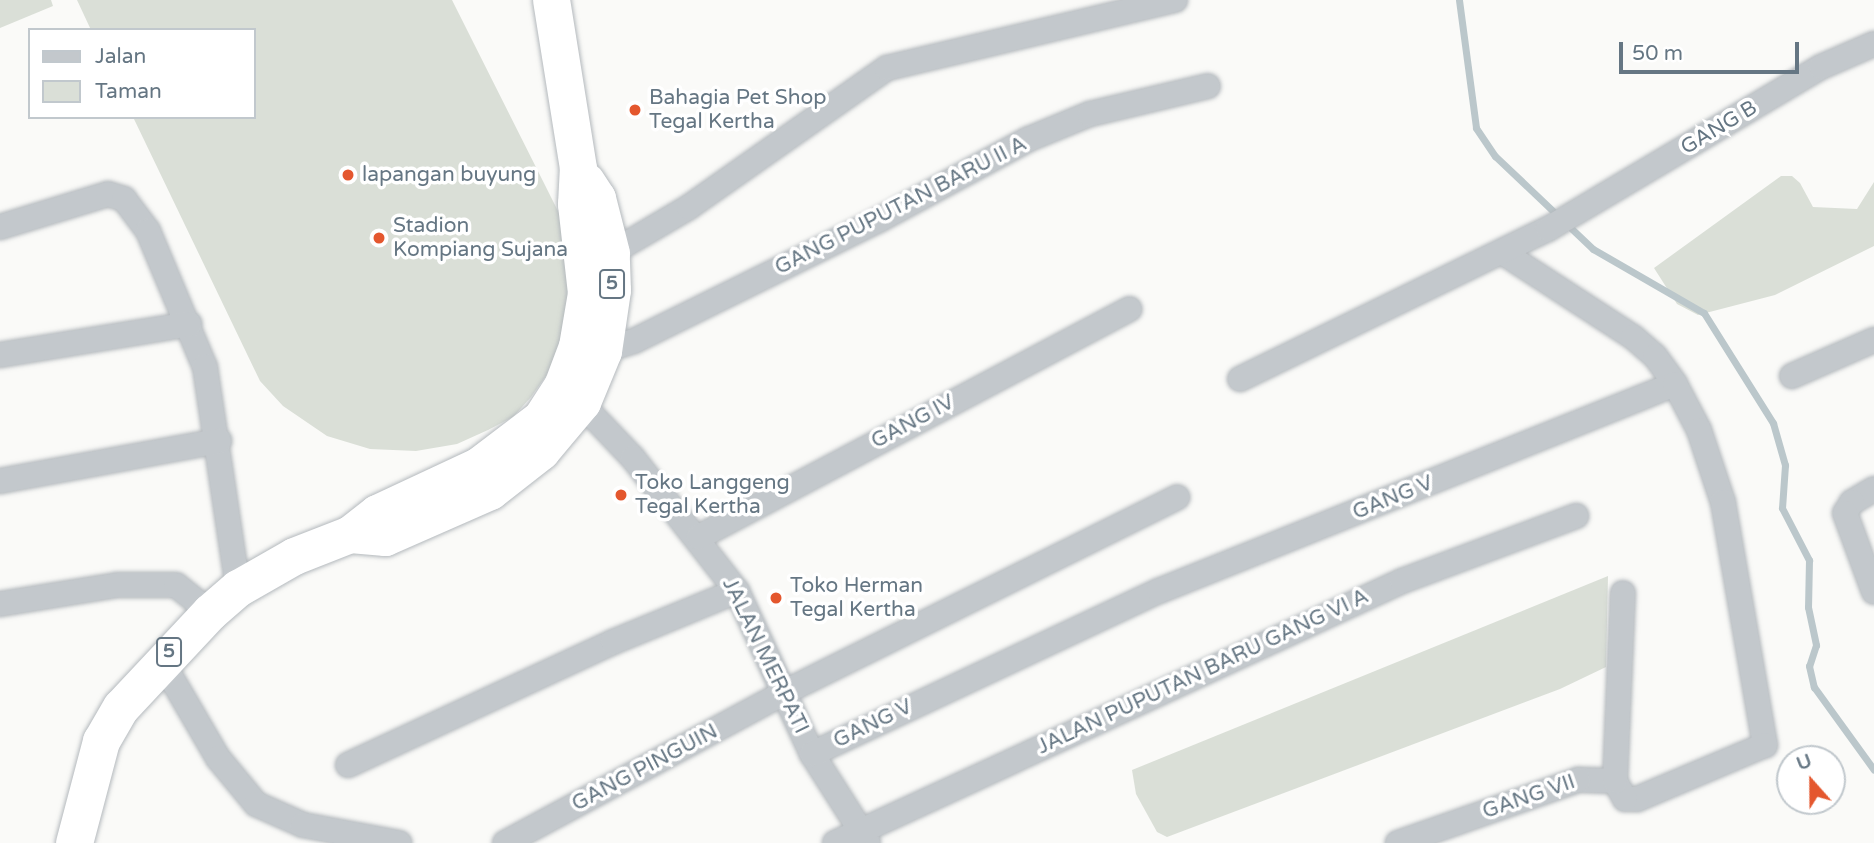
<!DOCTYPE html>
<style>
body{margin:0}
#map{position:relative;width:1874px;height:843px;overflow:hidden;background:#fafaf8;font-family:"Varela Round",sans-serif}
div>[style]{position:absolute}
.green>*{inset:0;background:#dadfd7}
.stream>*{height:7px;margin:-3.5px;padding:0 3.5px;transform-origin:3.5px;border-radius:3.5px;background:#bbc7cb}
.roads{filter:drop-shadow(0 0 2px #b4b9bd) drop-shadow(0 0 2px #b4b9bd)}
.minor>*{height:24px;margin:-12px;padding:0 12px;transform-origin:12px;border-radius:12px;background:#c3c8cc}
.highway>*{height:37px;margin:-18.5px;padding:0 18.5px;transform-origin:18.5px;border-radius:18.5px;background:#fff}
.dots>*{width:19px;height:19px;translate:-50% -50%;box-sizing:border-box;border:4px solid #fff;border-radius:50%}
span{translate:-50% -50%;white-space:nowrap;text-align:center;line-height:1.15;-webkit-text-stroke:7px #fff;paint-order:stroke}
.shield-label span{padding:2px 5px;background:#fff;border:2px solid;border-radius:5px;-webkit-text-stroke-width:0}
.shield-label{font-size:19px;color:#657683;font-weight:700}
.poi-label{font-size:21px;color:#657683}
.left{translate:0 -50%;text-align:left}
.street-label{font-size:21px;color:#657683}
.legend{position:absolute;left:28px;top:28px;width:228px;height:91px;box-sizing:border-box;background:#fff;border:2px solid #c1c8cd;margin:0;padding:9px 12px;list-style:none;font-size:21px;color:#657683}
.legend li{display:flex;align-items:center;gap:14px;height:35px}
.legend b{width:35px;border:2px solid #c1c8cd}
.north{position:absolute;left:1776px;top:745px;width:70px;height:70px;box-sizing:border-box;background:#fff;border:2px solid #c1c8cd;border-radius:50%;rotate:339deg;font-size:19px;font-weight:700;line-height:28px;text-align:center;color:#657683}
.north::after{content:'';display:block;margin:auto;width:24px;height:32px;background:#e4572e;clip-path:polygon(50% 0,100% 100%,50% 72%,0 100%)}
.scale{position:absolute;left:1619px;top:42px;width:180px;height:32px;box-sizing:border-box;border:4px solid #657683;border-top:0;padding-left:9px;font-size:21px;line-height:24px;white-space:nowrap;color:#657683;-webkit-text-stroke:5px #fff;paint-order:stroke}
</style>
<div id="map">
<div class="green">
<i style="clip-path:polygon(0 0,51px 0,53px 6px,0 28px)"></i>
<i style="clip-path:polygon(77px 0,452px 0,563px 221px,571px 310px,548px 373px,531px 397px,513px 417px,488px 430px,457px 444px,416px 451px,370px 449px,327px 436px,283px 406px,260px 381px,133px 117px,254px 117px,254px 30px,91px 30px)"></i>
<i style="clip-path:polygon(1781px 176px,1792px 176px,1800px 183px,1813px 207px,1857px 209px,1874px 182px,1874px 246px,1775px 295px,1698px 315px,1677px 304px,1654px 268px)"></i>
<i style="clip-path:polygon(1608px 576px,1606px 667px,1560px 689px,1167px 837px,1157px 832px,1136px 794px,1132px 770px)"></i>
</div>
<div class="stream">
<i style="left:1459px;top:0;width:129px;rotate:82.4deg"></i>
<i style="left:1476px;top:128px;width:34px;rotate:56deg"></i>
<i style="left:1495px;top:156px;width:135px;rotate:43.5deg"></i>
<i style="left:1593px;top:249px;width:128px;rotate:30deg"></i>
<i style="left:1704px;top:313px;width:130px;rotate:57.9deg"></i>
<i style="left:1773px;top:423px;width:44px;rotate:74.1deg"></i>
<i style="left:1785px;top:465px;width:43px;rotate:94deg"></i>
<i style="left:1782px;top:508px;width:59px;rotate:62.6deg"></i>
<i style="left:1809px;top:560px;width:47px;rotate:91.2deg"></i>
<i style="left:1808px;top:607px;width:39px;rotate:78deg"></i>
<i style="left:1816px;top:645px;width:22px;rotate:108deg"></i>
<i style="left:1809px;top:666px;width:22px;rotate:77deg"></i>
<i style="left:1814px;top:687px;width:102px;rotate:54.1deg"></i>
</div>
<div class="roads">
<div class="minor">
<i style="left:0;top:227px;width:113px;rotate:-17deg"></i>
<i style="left:108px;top:194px;width:17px;rotate:17deg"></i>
<i style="left:124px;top:199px;width:40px;rotate:53deg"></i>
<i style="left:148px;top:231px;width:147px;rotate:67.3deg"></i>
<i style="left:205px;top:367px;width:223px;rotate:81.5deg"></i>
<i style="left:1502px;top:252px;width:156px;rotate:33deg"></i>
<i style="left:1633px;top:337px;width:29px;rotate:41deg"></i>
<i style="left:1655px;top:356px;width:34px;rotate:54deg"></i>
<i style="left:611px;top:253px;width:91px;rotate:-30.5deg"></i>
<i style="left:689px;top:207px;width:242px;rotate:-35.1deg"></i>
<i style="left:887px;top:68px;width:296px;rotate:-13.3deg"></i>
<i style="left:603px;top:351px;width:33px;rotate:-18deg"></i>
<i style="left:634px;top:341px;width:273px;rotate:-26.3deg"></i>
<i style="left:879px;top:220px;width:170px;rotate:-28.4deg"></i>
<i style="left:1029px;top:139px;width:66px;rotate:-22.3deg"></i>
<i style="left:1090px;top:114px;width:121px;rotate:-13.3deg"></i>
<i style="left:0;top:355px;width:192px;rotate:-9.3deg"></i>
<i style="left:1792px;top:376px;width:90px;rotate:-23.7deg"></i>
<i style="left:1240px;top:379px;width:343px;rotate:-26deg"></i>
<i style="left:1548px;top:229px;width:317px;rotate:-30.7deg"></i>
<i style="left:1821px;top:67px;width:58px;rotate:-23.5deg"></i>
<i style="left:572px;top:394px;width:88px;rotate:46.4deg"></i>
<i style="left:633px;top:458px;width:169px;rotate:52deg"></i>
<i style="left:737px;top:591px;width:179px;rotate:65.3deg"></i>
<i style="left:812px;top:754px;width:104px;rotate:57.5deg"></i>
<i style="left:0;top:481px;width:223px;rotate:-10.4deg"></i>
<i style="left:1874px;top:489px;width:26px;rotate:149deg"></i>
<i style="left:1852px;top:502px;width:13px;rotate:122deg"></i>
<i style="left:1845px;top:513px;width:84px;rotate:69.8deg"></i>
<i style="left:699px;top:537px;width:487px;rotate:-27.9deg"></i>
<i style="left:0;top:604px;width:119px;rotate:-9.2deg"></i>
<i style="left:117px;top:585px;width:59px"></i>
<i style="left:176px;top:585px;width:43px;rotate:38.5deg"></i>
<i style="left:161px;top:660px;width:113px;rotate:59.8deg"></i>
<i style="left:218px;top:758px;width:60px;rotate:50.4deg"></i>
<i style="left:256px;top:804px;width:51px;rotate:24.1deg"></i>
<i style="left:303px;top:825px;width:98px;rotate:10.6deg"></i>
<i style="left:812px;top:754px;width:383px;rotate:-25.2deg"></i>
<i style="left:1159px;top:591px;width:556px;rotate:-21.86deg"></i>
<i style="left:1675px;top:384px;width:52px;rotate:62.4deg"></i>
<i style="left:1699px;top:430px;width:76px;rotate:71.6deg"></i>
<i style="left:1723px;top:502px;width:247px;rotate:80.2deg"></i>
<i style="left:1765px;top:745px;width:139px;rotate:157.1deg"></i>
<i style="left:1637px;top:799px;width:12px;rotate:180deg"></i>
<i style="left:1625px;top:799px;width:21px;rotate:-119deg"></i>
<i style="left:1615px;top:781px;width:37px;rotate:-178deg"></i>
<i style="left:1578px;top:780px;width:191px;rotate:160.7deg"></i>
<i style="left:348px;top:765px;width:292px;rotate:-24.9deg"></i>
<i style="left:613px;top:642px;width:134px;rotate:-22.4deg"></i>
<i style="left:1615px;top:781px;width:188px;rotate:-87.6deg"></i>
<i style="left:505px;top:843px;width:318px;rotate:-28.3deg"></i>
<i style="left:785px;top:692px;width:438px;rotate:-26.4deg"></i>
<i style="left:835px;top:843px;width:625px;rotate:-24.8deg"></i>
<i style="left:1402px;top:581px;width:186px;rotate:-20.5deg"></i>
</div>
<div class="highway">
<i style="left:350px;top:534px;width:35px;rotate:5deg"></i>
<i style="left:385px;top:537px;width:115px;rotate:-23.7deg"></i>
<i style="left:490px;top:491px;width:65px;rotate:-38.1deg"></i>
<i style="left:541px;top:451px;width:64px;rotate:-50.1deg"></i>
<i style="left:582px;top:402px;width:55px;rotate:-67.6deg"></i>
<i style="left:603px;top:351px;width:62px;rotate:-81.6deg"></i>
<i style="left:612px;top:290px;width:37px;rotate:-92deg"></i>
<i style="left:611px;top:253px;width:57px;rotate:-104.3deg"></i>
<i style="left:597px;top:198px;width:20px;rotate:-123deg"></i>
<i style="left:74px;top:843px;width:106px;rotate:-75.2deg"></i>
<i style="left:101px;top:741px;width:39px;rotate:-60deg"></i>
<i style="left:121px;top:707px;width:130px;rotate:-46.9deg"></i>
<i style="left:210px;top:612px;width:37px;rotate:-41deg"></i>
<i style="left:238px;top:588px;width:64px;rotate:-29.7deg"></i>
<i style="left:294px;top:556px;width:60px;rotate:-21.4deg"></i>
<i style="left:350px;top:534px;width:34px;rotate:-38deg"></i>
<i style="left:377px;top:513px;width:111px;rotate:-25deg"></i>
<i style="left:478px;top:466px;width:79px;rotate:-37.3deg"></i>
<i style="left:541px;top:418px;width:38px;rotate:-57deg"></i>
<i style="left:562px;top:386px;width:43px;rotate:-69.4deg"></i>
<i style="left:577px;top:346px;width:54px;rotate:-80.4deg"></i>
<i style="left:586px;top:293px;width:90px;rotate:-96.4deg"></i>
<i style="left:576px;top:204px;width:36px;rotate:-87deg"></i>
<i style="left:578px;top:168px;width:170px;rotate:-99.1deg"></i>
</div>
</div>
<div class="dots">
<i style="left:635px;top:110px;background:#e4572e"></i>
<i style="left:348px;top:175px;background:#e4572e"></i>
<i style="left:379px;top:238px;background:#e4572e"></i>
<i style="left:621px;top:495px;background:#e4572e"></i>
<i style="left:776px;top:598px;background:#e4572e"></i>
</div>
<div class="shield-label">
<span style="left:612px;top:284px">5</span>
<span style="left:169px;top:652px">5</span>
</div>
<div class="poi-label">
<span class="left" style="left:649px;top:110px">Bahagia Pet Shop<br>Tegal Kertha</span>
<span class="left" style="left:362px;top:175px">lapangan buyung</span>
<span class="left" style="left:393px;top:238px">Stadion<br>Kompiang Sujana</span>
<span class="left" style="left:635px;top:495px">Toko Langgeng<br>Tegal Kertha</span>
<span class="left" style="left:790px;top:598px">Toko Herman<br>Tegal Kertha</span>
</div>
<div class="street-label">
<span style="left:1719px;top:128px;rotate:-31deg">GANG B</span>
<span style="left:901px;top:206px;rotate:-27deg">GANG PUPUTAN BARU II A</span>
<span style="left:913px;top:422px;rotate:-28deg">GANG IV</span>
<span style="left:1393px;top:498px;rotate:-22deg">GANG V</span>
<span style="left:765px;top:656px;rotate:64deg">JALAN MERPATI</span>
<span style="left:1203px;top:672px;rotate:-25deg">JALAN PUPUTAN BARU GANG VI A</span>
<span style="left:873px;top:724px;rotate:-26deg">GANG V</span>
<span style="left:645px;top:768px;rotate:-28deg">GANG PINGUIN</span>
<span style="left:1529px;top:797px;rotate:-19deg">GANG VII</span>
</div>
<ul class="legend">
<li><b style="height:9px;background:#c3c8cc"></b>Jalan</li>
<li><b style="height:19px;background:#dadfd7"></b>Taman</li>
</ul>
<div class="north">U</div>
<div class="scale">50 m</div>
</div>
